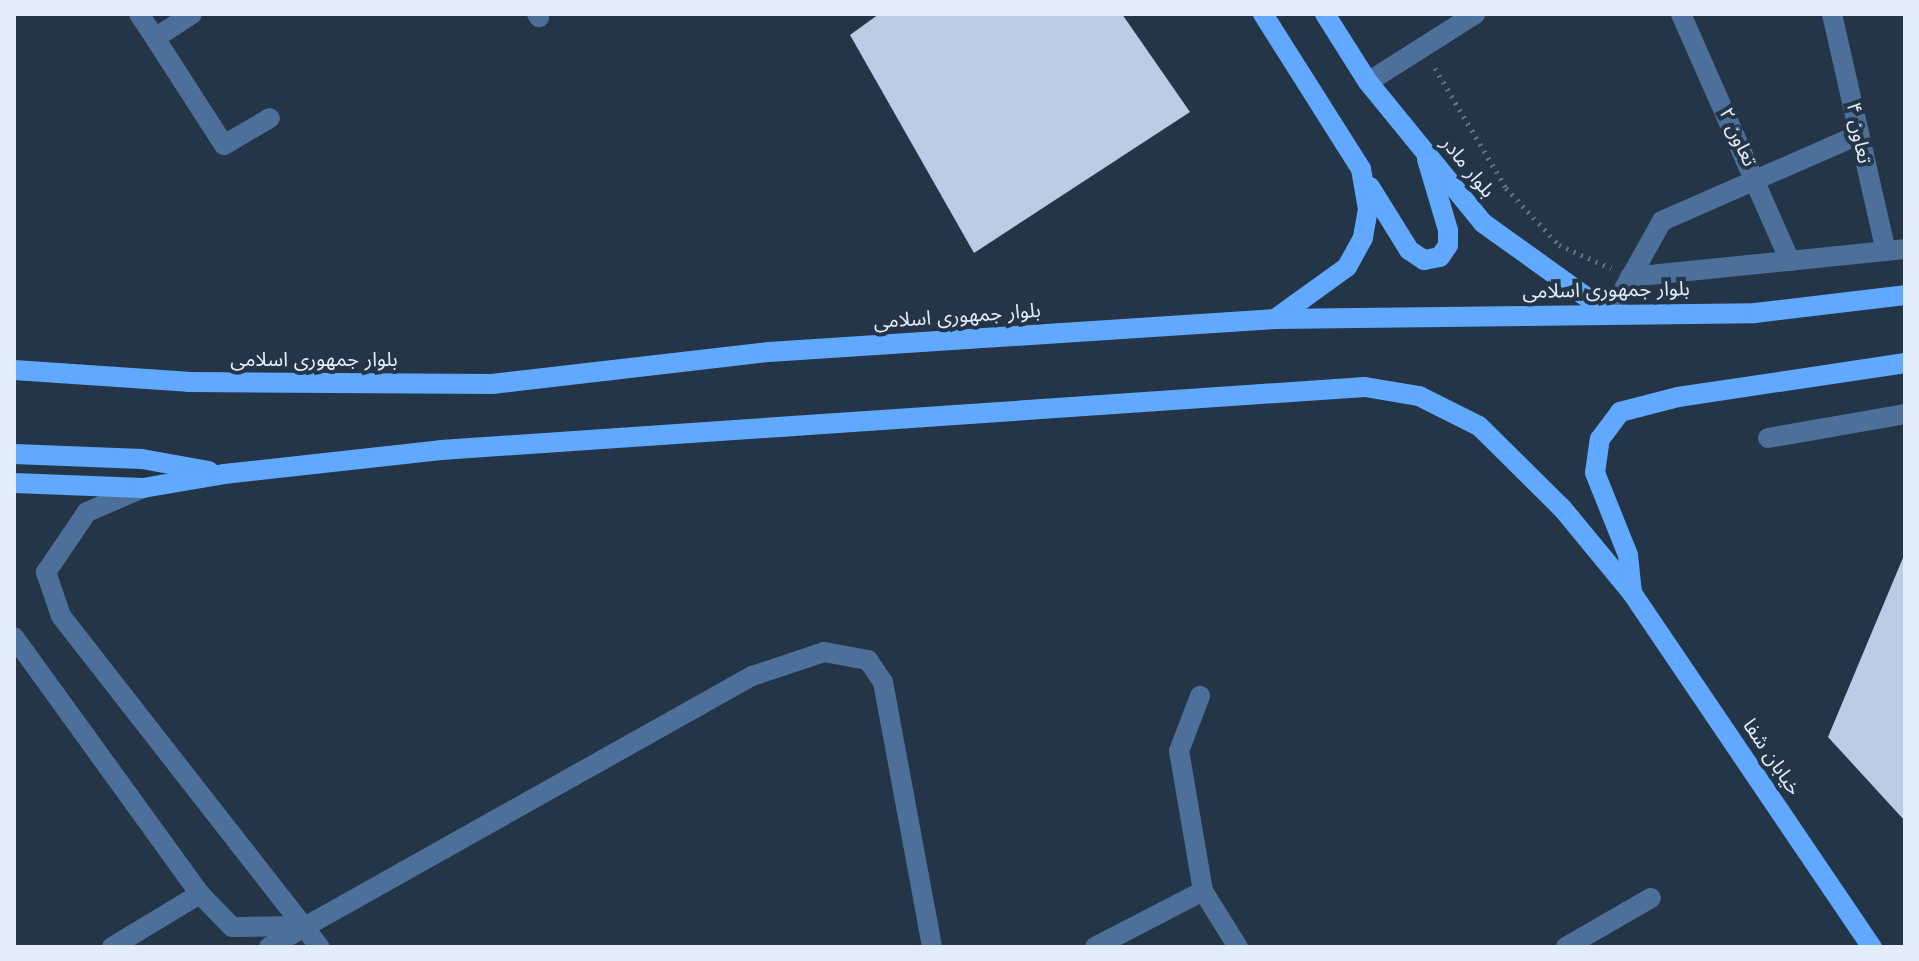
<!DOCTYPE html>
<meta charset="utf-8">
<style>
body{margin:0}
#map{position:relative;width:1919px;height:961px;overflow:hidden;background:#253548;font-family:"Libre Baskerville","Noto Sans Arabic",serif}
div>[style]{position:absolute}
.building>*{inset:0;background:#bacde5}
.path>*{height:5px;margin-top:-2.5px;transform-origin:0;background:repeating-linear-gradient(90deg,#637182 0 2px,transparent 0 8px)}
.minor>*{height:20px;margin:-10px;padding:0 10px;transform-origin:10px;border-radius:10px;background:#4d709a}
.major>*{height:20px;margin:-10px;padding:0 10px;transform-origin:10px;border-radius:10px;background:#60a9ff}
span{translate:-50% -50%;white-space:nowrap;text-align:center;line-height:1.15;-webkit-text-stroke:8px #253548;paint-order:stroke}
.street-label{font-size:20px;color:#e4eefa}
.frame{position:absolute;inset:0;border:16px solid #e4eefa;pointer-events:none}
</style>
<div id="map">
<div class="building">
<i style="clip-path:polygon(879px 14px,1122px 14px,1190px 112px,974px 253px,850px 35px)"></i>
<i style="clip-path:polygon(1905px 553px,1905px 821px,1828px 737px)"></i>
</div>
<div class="path">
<i style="left:1435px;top:68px;width:139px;rotate:59.4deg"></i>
<i style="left:1506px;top:188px;width:78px;rotate:47.1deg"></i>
<i style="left:1559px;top:245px;width:57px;rotate:23.9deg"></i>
</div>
<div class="minor">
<i style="left:139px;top:14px;width:29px;rotate:56deg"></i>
<i style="left:155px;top:38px;width:44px;rotate:-33deg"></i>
<i style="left:537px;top:14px;width:4px;rotate:56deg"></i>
<i style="left:1681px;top:14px;width:270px;rotate:66.2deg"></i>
<i style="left:1832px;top:14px;width:243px;rotate:77.2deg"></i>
<i style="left:155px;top:38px;width:127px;rotate:57.2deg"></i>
<i style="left:224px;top:145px;width:53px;rotate:-30.4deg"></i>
<i style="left:1368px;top:82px;width:127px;rotate:-32.4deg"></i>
<i style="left:1630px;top:277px;width:276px;rotate:-5.8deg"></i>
<i style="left:1610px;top:314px;width:107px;rotate:-60.8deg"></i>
<i style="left:1662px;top:221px;width:214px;rotate:-23.7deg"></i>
<i style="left:1768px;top:438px;width:139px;rotate:-9.9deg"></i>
<i style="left:143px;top:488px;width:61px;rotate:156.8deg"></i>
<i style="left:87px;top:512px;width:73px;rotate:124.3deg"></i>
<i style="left:46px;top:572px;width:46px;rotate:71.2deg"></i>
<i style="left:61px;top:616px;width:420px;rotate:52deg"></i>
<i style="left:14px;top:637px;width:317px;rotate:54.1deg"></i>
<i style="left:200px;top:894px;width:46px;rotate:45.9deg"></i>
<i style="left:232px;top:927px;width:68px;rotate:-0.8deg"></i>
<i style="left:1203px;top:891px;width:66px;rotate:58deg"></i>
<i style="left:112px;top:947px;width:103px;rotate:-31.1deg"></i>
<i style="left:269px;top:947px;width:554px;rotate:-29.3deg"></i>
<i style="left:752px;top:676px;width:76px;rotate:-18.4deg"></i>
<i style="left:824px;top:652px;width:45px;rotate:10.3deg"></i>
<i style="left:868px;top:660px;width:27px;rotate:56deg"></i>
<i style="left:883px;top:682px;width:269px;rotate:79.5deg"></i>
<i style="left:1095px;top:947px;width:122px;rotate:-27.4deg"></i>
<i style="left:1203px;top:891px;width:142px;rotate:-99.7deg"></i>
<i style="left:1179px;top:751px;width:59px;rotate:-69.1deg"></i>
<i style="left:1566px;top:947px;width:98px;rotate:-30deg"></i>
</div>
<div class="major">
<i style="left:1263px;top:14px;width:183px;rotate:57.7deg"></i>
<i style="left:1361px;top:169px;width:41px;rotate:80.1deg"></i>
<i style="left:1368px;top:209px;width:29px;rotate:100deg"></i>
<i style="left:1363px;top:238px;width:33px;rotate:119deg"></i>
<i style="left:1347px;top:267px;width:89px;rotate:144.2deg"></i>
<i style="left:1325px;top:14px;width:80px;rotate:57.7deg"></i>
<i style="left:1368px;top:82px;width:182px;rotate:50.8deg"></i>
<i style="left:1483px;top:223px;width:156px;rotate:35.6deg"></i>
<i style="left:1370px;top:187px;width:74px;rotate:58.2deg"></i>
<i style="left:1409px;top:250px;width:18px;rotate:34deg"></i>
<i style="left:1424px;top:260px;width:16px;rotate:-11deg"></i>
<i style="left:1440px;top:257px;width:14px;rotate:-56deg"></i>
<i style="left:1448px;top:245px;width:15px;rotate:-90deg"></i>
<i style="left:1448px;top:230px;width:74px;rotate:-106.5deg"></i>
<i style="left:14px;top:370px;width:174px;rotate:3.9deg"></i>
<i style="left:188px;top:382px;width:304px;rotate:0.4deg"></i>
<i style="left:492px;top:384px;width:279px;rotate:-6.6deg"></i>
<i style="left:769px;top:352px;width:507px;rotate:-3.73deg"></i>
<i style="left:1275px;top:319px;width:480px;rotate:-0.7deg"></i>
<i style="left:1755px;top:313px;width:151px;rotate:-6.8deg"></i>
<i style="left:14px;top:454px;width:128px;rotate:2.2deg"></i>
<i style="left:142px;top:459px;width:68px;rotate:10.2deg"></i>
<i style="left:14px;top:483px;width:129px;rotate:2.2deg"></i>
<i style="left:143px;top:488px;width:82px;rotate:-9.8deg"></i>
<i style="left:224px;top:474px;width:218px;rotate:-6.3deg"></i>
<i style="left:441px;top:450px;width:926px;rotate:-3.9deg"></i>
<i style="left:1365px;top:387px;width:55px;rotate:9.5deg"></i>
<i style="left:1419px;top:396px;width:67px;rotate:26.6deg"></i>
<i style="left:1479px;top:426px;width:117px;rotate:44.7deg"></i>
<i style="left:1562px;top:508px;width:110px;rotate:50.5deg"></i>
<i style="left:1632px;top:593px;width:428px;rotate:55.9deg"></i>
<i style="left:1632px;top:593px;width:38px;rotate:-96deg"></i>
<i style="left:1628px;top:555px;width:88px;rotate:-111.9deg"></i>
<i style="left:1595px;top:473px;width:34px;rotate:-82deg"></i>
<i style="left:1600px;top:439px;width:34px;rotate:-53deg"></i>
<i style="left:1620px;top:412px;width:60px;rotate:-14.5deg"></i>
<i style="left:1678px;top:397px;width:230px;rotate:-8.5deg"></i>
</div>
<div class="street-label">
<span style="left:1859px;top:133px;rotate:79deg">تعاون ۴</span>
<span style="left:1738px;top:137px;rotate:65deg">تعاون ۲</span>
<span style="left:1468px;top:167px;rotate:51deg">بلوار مادر</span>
<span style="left:1606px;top:290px;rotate:-1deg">بلوار جمهوری اسلامی</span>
<span style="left:957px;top:316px;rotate:-4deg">بلوار جمهوری اسلامی</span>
<span style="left:314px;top:359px">بلوار جمهوری اسلامی</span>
<span style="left:1772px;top:757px;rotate:56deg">خیابان شفا</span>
</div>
<div class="frame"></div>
</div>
